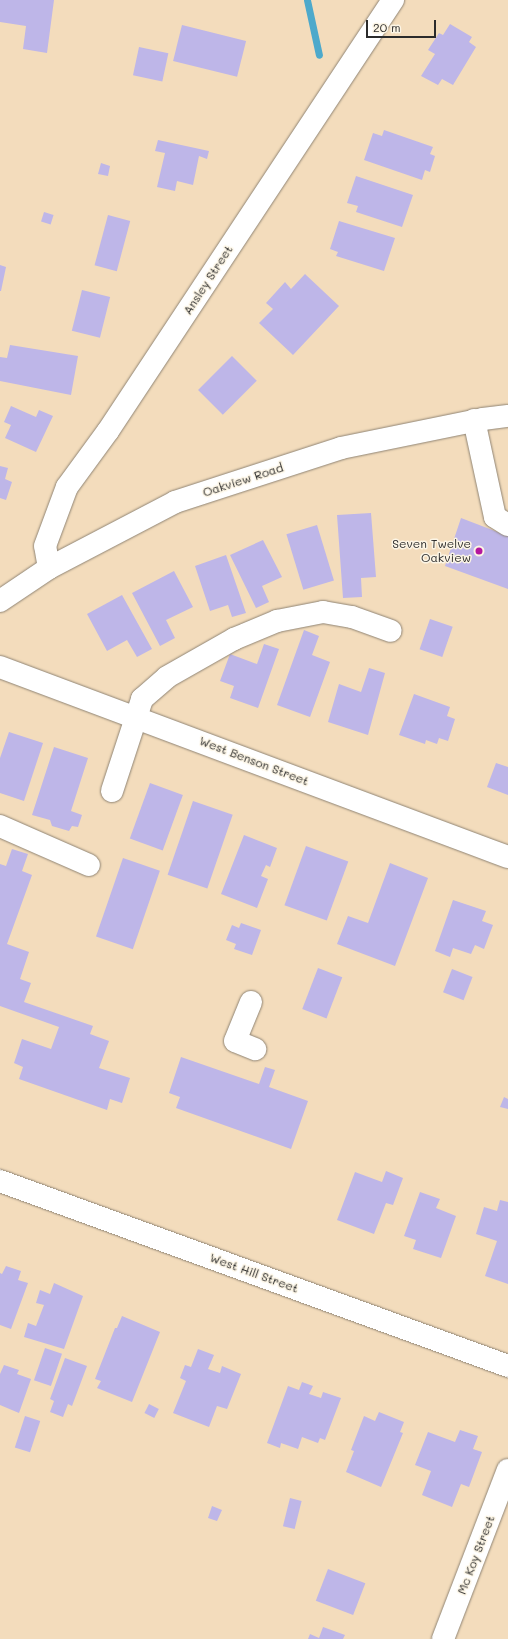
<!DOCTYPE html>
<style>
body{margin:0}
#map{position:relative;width:508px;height:1639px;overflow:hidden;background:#f3dcbc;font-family:Mali,sans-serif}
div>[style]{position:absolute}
.stream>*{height:7px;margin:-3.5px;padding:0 3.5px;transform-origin:3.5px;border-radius:3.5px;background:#4da9cb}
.building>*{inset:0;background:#beb6e8;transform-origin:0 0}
.roads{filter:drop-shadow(0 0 1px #8f8474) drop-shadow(0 0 1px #8f8474)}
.minor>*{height:22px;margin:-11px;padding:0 11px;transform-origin:11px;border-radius:11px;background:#fff}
.dots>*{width:11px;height:11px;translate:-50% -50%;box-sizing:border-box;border:2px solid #fcf5e5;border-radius:50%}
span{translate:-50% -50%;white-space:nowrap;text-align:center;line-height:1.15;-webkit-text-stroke:3px #fcf5e5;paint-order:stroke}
.street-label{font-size:12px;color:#2b2b2b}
.poi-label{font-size:12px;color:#2b2b2b}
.right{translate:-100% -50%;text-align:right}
.scale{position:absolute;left:366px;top:20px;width:70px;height:18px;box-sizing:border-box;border:2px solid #2b2b2b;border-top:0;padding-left:5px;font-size:12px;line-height:14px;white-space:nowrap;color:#2b2b2b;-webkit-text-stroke:3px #fcf5e5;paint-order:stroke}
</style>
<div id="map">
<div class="stream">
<i style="left:307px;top:0;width:56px;rotate:77.7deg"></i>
</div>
<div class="building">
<i style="clip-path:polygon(0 0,54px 0,47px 53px,23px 49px,26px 26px,0 22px)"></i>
<i style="clip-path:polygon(450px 24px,472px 37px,469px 42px,476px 47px,453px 85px,442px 79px,438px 85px,421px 76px,435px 54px,428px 50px,439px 33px,443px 35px)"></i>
<i style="left:182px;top:25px;width:66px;height:37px;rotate:14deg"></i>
<i style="left:139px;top:47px;width:30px;height:29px;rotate:12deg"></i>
<i style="clip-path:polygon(384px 130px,433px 147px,430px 154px,435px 156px,430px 172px,425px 170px,422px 180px,364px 160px,373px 133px,382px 136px)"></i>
<i style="clip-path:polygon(158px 140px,209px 151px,207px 159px,199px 156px,193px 185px,177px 181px,175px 191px,157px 187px,165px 153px,155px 151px)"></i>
<i style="clip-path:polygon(101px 163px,110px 166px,108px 176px,98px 174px)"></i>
<i style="clip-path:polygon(356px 176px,413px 195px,402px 227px,356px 212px,358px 206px,347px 203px)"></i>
<i style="left:44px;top:212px;width:10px;height:10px;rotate:17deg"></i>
<i style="left:108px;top:215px;width:23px;height:52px;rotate:15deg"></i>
<i style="clip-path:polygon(339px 221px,395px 238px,384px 271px,336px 256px,338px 252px,330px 249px)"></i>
<i style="clip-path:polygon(0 265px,6px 267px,1px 291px,0 291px)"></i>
<i style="clip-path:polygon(305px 274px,339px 306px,293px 355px,259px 323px,273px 309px,266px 303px,285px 282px,291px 289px)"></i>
<i style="left:82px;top:290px;width:29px;height:42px;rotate:14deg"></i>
<i style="clip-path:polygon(10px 345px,78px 356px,71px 395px,0 381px,0 357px,7px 358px)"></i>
<i style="left:232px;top:356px;width:35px;height:48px;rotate:45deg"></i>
<i style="clip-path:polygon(11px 406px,36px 417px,39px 410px,53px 416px,36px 452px,5px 438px,11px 425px,4px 422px)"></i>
<i style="clip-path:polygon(0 466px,8px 468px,5px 479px,12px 482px,6px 500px,0 498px)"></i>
<i style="clip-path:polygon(371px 513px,376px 577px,361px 578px,362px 597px,343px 598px,337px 515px)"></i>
<i style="clip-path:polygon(461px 518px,508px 536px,508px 589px,445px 566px)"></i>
<i style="left:317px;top:525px;width:58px;height:32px;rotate:73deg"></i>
<i style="clip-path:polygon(263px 540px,282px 577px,262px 586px,269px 602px,256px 608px,230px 555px)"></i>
<i style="clip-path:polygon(226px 555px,246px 613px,232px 617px,228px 605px,210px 611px,195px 566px)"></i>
<i style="clip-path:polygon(174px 571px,193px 607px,166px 620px,175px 638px,160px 646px,132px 593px)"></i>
<i style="clip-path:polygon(122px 595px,152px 649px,137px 657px,127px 640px,107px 651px,87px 614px)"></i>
<i style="left:430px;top:619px;width:24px;height:32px;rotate:19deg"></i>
<i style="clip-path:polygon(304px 630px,319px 636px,312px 655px,330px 662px,310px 717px,277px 705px)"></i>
<i style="clip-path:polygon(264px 644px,279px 649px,258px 708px,230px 698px,234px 686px,220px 681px,230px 654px,257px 664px)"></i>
<i style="clip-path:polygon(369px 668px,385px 673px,368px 735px,328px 722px,339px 684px,361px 692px)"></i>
<i style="clip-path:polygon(414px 694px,450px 707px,447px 716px,455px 719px,448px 741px,439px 738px,437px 744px,426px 740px,425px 744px,399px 735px)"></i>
<i style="clip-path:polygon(9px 732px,43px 743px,24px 801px,0 793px,0 758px)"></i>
<i style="clip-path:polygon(54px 747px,88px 758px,71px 811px,82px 815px,78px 827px,72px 826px,69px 831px,52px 826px,50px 820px,32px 815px)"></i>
<i style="clip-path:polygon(496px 763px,508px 767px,508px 795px,487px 787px)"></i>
<i style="left:150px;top:783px;width:35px;height:59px;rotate:20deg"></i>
<i style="left:193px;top:801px;width:42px;height:78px;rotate:19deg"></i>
<i style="clip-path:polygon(244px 835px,277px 848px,270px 867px,266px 865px,261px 876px,268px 879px,257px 908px,221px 894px)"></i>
<i style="left:306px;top:846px;width:45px;height:63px;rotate:20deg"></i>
<i style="clip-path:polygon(12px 849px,28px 854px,22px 871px,32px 875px,7px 944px,29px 952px,20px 979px,31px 983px,24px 1002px,93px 1026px,90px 1034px,109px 1041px,99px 1068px,130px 1078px,122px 1103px,110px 1099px,107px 1110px,19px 1079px,23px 1067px,14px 1063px,22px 1039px,51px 1049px,59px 1027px,0 1006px,0 864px,6px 866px)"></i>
<i style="left:123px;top:858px;width:39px;height:83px;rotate:19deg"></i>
<i style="clip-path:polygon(390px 863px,428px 878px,395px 966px,337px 944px,348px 916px,368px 923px)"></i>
<i style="clip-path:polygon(453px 900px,486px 911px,482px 921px,493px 925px,484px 949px,475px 945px,471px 954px,453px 948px,450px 957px,435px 951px)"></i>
<i style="clip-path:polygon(241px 923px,261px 930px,252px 955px,234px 949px,236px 944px,226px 940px,232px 925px,239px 928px)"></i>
<i style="left:318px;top:968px;width:26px;height:44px;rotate:21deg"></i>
<i style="left:452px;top:969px;width:22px;height:25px;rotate:21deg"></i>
<i style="clip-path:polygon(181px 1057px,259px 1084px,265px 1067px,275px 1070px,269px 1087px,308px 1101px,291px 1149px,176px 1108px,180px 1097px,169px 1093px)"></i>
<i style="clip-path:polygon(504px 1097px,508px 1099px,508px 1109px,500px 1107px)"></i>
<i style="clip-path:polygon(386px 1171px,403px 1178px,393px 1205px,386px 1203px,374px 1234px,337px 1220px,355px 1172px,382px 1182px)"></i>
<i style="clip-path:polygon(420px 1192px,440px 1199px,436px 1208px,456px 1216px,441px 1258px,413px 1249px,416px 1240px,404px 1236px)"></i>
<i style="clip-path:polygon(500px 1200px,508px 1202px,508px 1284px,485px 1276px,497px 1241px,476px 1234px,484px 1207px,497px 1211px)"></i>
<i style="clip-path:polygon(6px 1266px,21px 1271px,18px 1280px,28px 1283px,11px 1329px,0 1325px,0 1273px,2px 1274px)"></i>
<i style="clip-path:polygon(54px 1283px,83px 1296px,64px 1349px,24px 1337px,28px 1323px,36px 1326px,44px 1305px,36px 1303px,40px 1290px,50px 1294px)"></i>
<i style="clip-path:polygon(122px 1316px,160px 1332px,132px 1402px,97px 1388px,101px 1381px,95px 1379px,115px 1328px,117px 1328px)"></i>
<i style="left:45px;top:1348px;width:18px;height:34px;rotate:19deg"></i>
<i style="clip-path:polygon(198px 1349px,214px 1355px,208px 1369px,220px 1373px,222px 1366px,241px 1374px,227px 1409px,217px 1406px,209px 1427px,173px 1413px,186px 1381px,180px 1378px,185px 1365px,191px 1367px)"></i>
<i style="clip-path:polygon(65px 1358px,87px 1366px,72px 1406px,68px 1404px,63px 1417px,50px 1412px,54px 1401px,50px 1399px)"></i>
<i style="clip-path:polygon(4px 1365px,19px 1370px,17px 1374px,31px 1379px,19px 1413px,0 1405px,0 1374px)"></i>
<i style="clip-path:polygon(302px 1382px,313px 1386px,309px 1394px,321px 1398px,323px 1392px,341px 1398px,325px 1440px,320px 1438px,318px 1443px,302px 1437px,298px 1449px,281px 1443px,280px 1448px,267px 1443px,288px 1386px,299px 1390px)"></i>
<i style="left:149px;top:1404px;width:11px;height:10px;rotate:27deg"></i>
<i style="clip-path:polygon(379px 1412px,404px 1422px,400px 1432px,403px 1433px,381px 1487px,346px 1472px,354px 1451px,351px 1450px,364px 1416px,375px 1421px)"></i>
<i style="left:25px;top:1416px;width:16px;height:33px;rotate:18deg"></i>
<i style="clip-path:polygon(460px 1430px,478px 1436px,473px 1449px,482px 1452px,469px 1487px,461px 1484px,452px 1507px,422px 1495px,431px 1471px,415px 1465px,428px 1432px,455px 1442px)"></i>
<i style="left:290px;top:1498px;width:12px;height:29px;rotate:14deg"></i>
<i style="clip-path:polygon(212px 1506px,222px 1510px,217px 1521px,208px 1518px)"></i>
<i style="left:328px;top:1569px;width:40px;height:34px;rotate:21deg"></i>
<i style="clip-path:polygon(323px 1627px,345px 1635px,343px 1639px,308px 1639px,310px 1634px,319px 1638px)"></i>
</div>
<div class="roads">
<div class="minor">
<i style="left:474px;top:420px;width:99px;rotate:77.8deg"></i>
<i style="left:495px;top:517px;width:15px;rotate:32deg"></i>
<i style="left:49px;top:568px;width:22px;rotate:-100deg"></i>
<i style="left:45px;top:546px;width:63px;rotate:-69.6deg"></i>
<i style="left:67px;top:487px;width:69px;rotate:-53.8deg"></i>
<i style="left:108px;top:431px;width:517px;rotate:-56.53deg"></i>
<i style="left:0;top:601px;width:59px;rotate:-34deg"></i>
<i style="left:49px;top:568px;width:142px;rotate:-27.6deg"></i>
<i style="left:175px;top:502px;width:175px;rotate:-18deg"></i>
<i style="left:341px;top:448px;width:145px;rotate:-11.5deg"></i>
<i style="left:483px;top:419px;width:25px;rotate:-7deg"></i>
<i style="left:0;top:667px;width:542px;rotate:20.51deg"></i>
<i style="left:112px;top:791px;width:97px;rotate:-71.9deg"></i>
<i style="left:142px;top:699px;width:33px;rotate:-41deg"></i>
<i style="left:167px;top:677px;width:77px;rotate:-29.6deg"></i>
<i style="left:234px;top:639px;width:47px;rotate:-22.7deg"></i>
<i style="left:277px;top:621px;width:47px;rotate:-11.1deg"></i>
<i style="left:323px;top:612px;width:29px;rotate:10deg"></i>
<i style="left:352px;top:617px;width:41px;rotate:19.7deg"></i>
<i style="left:0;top:826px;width:97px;rotate:23.7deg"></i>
<i style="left:251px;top:1002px;width:42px;rotate:112.3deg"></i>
<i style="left:235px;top:1041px;width:22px;rotate:22deg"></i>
<i style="left:0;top:1181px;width:541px;rotate:20.01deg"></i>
<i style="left:443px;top:1639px;width:181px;rotate:-69deg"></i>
</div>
</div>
<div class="dots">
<i style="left:479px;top:551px;background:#b5179e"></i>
</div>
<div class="street-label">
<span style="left:208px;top:280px;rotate:-57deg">Ansley Street</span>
<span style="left:243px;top:480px;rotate:-18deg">Oakview Road</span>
<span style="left:254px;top:761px;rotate:21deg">West Benson Street</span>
<span style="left:254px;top:1273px;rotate:20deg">West Hill Street</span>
<span style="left:476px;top:1555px;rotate:-69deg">Mc Koy Street</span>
</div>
<div class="poi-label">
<span class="right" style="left:471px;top:551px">Seven Twelve<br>Oakview</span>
</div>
<div class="scale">20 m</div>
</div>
